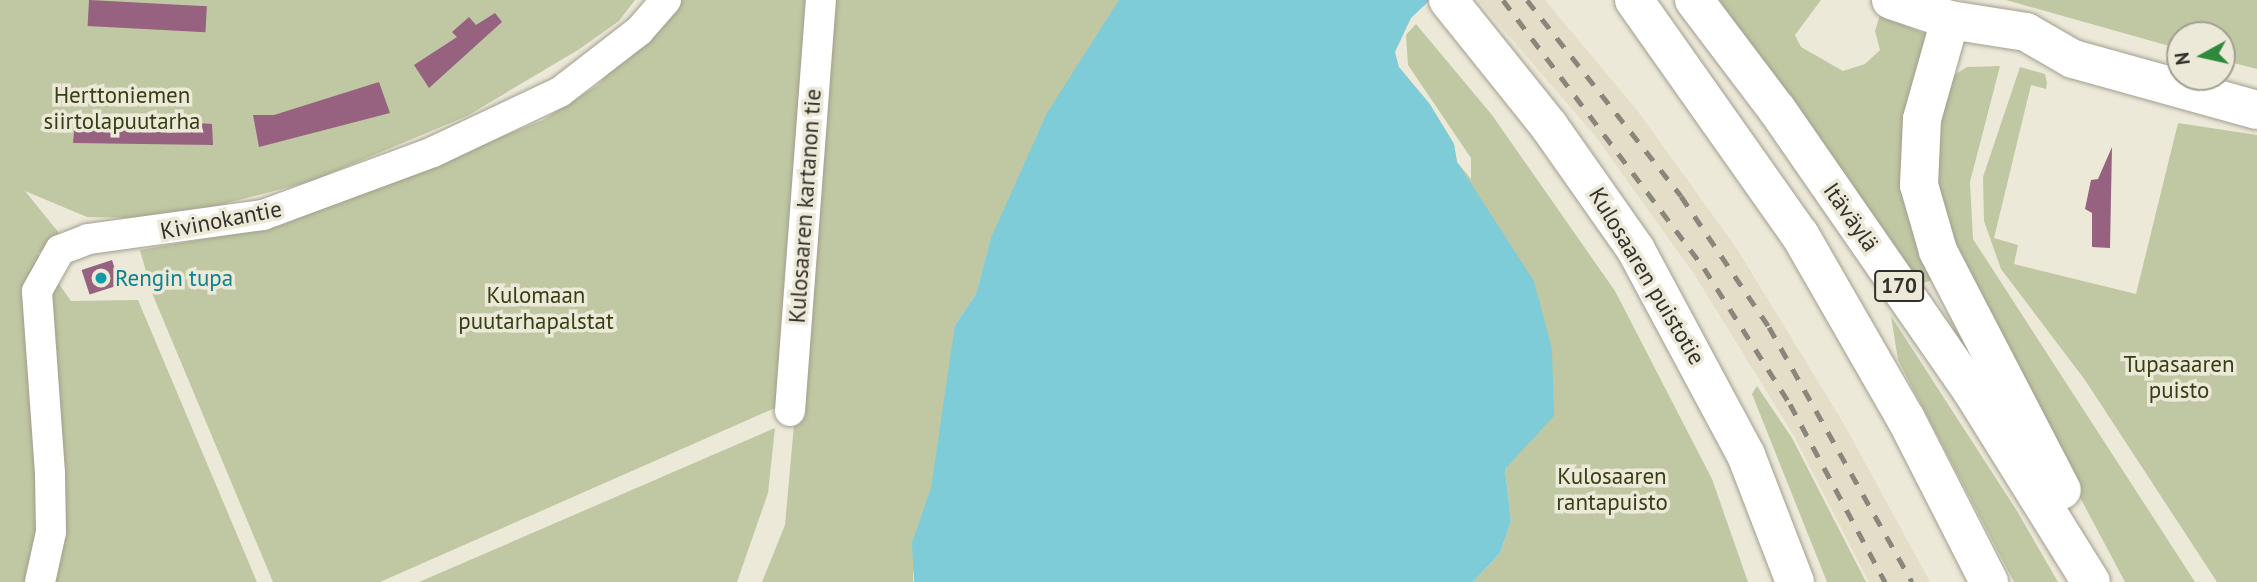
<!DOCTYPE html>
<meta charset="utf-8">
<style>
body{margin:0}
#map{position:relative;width:2257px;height:582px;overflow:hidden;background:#ede9d9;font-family:"PT Sans",sans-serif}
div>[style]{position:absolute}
.built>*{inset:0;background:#e4dec8}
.green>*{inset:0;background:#bfc8a2}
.water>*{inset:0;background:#7eccd7}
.building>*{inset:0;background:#966280;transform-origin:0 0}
.roads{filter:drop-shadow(0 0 2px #a29e8f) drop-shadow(0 0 2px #a29e8f)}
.minor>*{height:30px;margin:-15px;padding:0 15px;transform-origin:15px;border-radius:15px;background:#fff}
.secondary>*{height:38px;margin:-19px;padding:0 19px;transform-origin:19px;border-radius:19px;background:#fff}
.trunk>*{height:38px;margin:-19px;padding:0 19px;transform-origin:19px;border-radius:19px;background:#fff}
.rail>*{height:5px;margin-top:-2.5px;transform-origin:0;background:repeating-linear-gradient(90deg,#89877c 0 12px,transparent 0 24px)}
.dots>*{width:19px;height:19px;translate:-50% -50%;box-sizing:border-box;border:4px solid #ede9d9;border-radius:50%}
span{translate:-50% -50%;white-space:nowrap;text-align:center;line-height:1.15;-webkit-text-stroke:7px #ede9d9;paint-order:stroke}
.shield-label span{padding:2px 5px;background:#ede9d9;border:2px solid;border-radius:5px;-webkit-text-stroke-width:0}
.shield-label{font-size:21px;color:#31302a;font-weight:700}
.park-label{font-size:23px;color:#373f14}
.street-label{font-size:23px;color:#31302a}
.culture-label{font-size:23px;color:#0d838f}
.left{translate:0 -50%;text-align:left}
.north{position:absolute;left:2166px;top:21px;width:70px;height:70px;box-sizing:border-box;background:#ede9d9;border:2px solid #a29f93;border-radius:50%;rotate:262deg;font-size:19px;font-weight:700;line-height:28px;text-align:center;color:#31302a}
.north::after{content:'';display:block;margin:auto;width:24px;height:32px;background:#2e893a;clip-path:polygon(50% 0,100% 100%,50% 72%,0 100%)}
</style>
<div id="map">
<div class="built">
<i style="clip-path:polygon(1478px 0,1545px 0,1637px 110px,1737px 249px,1844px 424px,1930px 582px,1869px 582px,1794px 436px,1694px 274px,1596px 137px)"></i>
</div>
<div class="green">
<i style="clip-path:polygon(0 0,635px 0,619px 21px,578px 50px,467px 116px,312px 181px,197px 211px,135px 218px,87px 217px,25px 191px,59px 233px,38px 254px,71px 301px,138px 300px,257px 582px,0 582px)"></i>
<i style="clip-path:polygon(675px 0,814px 0,782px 397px,775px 408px,380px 582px,273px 582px,152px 293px,140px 250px,279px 226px,543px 120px,598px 85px)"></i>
<i style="clip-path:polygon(832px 0,1168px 0,991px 239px,976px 294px,955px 325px,949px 562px,913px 571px,913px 582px,762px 582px,785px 525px)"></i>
<i style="clip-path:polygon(1719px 0,1821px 0,1795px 35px,1801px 47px,1843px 71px,1865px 64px,1880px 50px,1875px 31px,1880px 15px,1928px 35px,1934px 279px,1921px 284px)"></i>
<i style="clip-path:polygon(2006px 0,2257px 0,2257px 69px,2222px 60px,2222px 35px,2180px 35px,2180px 49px)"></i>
<i style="clip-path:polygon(1416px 24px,1492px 115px,1615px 291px,1712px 479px,1748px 582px,1473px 582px,1500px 553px,1511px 521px,1505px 469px,1429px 103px,1454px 144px,1457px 162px,1471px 179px,1471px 158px,1408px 65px,1406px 35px)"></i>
<i style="clip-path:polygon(2000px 66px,1970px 182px,1973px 239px,2195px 582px,2125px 582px,1999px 345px,1930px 189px,1948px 79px,1967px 67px)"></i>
<i style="clip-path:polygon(2020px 67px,2045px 74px,2047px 83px,2046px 89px,2031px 85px,1994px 238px,2018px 245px,2014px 264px,2136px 294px,2178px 123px,2257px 135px,2257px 582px,2217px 582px,2085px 380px,2001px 269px,1984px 221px,1983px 177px)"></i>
<i style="clip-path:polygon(1891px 316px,2017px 511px,2058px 582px,2014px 582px,1898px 360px)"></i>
<i style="clip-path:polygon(1757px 386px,1792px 438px,1866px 582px,1827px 582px,1752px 394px)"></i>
<i style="clip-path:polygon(775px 428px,768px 493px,737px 582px,419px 582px)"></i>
</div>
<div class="water">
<i style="clip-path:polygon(1119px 0,1430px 0,1411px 18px,1395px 52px,1399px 67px,1429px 103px,1454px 144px,1457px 162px,1534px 281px,1552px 349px,1554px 416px,1505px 469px,1511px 521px,1500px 553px,1473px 582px,914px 582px,912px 543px,931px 488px,955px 325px,976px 294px,991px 238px,1047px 113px)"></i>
</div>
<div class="building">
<i style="left:89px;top:0;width:118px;height:26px;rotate:3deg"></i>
<i style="clip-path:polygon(495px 13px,502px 22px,429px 88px,414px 65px,457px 37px,452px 32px,469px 17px,476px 25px)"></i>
<i style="clip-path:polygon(379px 82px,390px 113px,259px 147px,253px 115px,274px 115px)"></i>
<i style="clip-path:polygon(133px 119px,212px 124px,213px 145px,73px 143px,75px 122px,133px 128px)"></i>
<i style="clip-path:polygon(2112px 147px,2110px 248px,2092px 247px,2092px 213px,2085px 209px,2091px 180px,2098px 179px)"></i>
<i style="left:112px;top:260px;width:26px;height:32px;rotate:72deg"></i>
</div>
<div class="roads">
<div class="minor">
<i style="left:790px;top:411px;width:412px;rotate:-85.7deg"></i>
<i style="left:40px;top:582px;width:51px;rotate:-77.6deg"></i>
<i style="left:51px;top:532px;width:59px;rotate:-91deg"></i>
<i style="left:50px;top:473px;width:182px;rotate:-94.1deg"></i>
<i style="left:37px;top:291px;width:47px;rotate:-60.7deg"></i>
<i style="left:60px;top:250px;width:30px;rotate:-21deg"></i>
<i style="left:88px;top:239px;width:177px;rotate:-7.8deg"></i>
<i style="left:263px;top:215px;width:181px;rotate:-20.3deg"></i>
<i style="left:433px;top:152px;width:140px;rotate:-25.3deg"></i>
<i style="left:560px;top:92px;width:100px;rotate:-37.7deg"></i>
<i style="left:639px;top:31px;width:41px;rotate:-48.9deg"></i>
</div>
<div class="secondary">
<i style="left:1448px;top:0;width:161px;rotate:51.3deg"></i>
<i style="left:1549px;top:126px;width:151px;rotate:54.9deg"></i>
<i style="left:1636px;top:250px;width:233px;rotate:61.8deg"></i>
<i style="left:1746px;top:455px;width:136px;rotate:68.9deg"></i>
<i style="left:1950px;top:20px;width:77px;rotate:9deg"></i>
<i style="left:2026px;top:32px;width:54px;rotate:29.9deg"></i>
<i style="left:2073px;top:59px;width:191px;rotate:15.5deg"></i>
</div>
<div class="trunk">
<i style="left:1634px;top:0;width:288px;rotate:54.8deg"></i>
<i style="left:1800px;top:235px;width:212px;rotate:60.1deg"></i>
<i style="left:1906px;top:419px;width:183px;rotate:63deg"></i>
<i style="left:1694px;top:0;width:139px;rotate:52.9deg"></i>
<i style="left:1778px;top:111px;width:341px;rotate:55.3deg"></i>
<i style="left:1972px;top:391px;width:225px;rotate:58.1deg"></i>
<i style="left:1891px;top:0;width:62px;rotate:18.7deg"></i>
<i style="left:1950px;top:20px;width:103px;rotate:105.8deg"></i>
<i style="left:1922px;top:119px;width:66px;rotate:92.6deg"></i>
<i style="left:1919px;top:185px;width:69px;rotate:73.9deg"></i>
<i style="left:1938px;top:251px;width:269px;rotate:62.6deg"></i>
</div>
</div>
<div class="rail">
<i style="left:1503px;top:0;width:335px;rotate:53.1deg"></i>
<i style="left:1704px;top:268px;width:161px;rotate:57.7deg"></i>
<i style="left:1790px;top:404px;width:202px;rotate:61.9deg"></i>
<i style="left:1527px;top:0;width:249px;rotate:51.8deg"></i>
<i style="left:1681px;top:196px;width:158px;rotate:56.1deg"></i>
<i style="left:1769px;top:327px;width:292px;rotate:60.7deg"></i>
</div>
<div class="dots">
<i style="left:101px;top:278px;background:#0f9aa8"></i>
</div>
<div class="shield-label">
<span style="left:1899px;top:286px">170</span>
</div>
<div class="park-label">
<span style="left:122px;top:108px">Herttoniemen<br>siirtolapuutarha</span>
<span style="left:536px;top:308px">Kulomaan<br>puutarhapalstat</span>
<span style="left:2179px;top:377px">Tupasaaren<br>puisto</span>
<span style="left:1612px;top:489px">Kulosaaren<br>rantapuisto</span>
</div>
<div class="street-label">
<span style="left:805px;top:206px;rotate:-86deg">Kulosaaren kartanon tie</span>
<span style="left:1851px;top:217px;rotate:55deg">Itäväylä</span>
<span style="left:221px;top:220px;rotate:-11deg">Kivinokantie</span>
<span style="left:1647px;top:276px;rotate:59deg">Kulosaaren puistotie</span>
</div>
<div class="culture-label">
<span class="left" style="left:115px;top:278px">Rengin tupa</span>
</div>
<div class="north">N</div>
</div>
